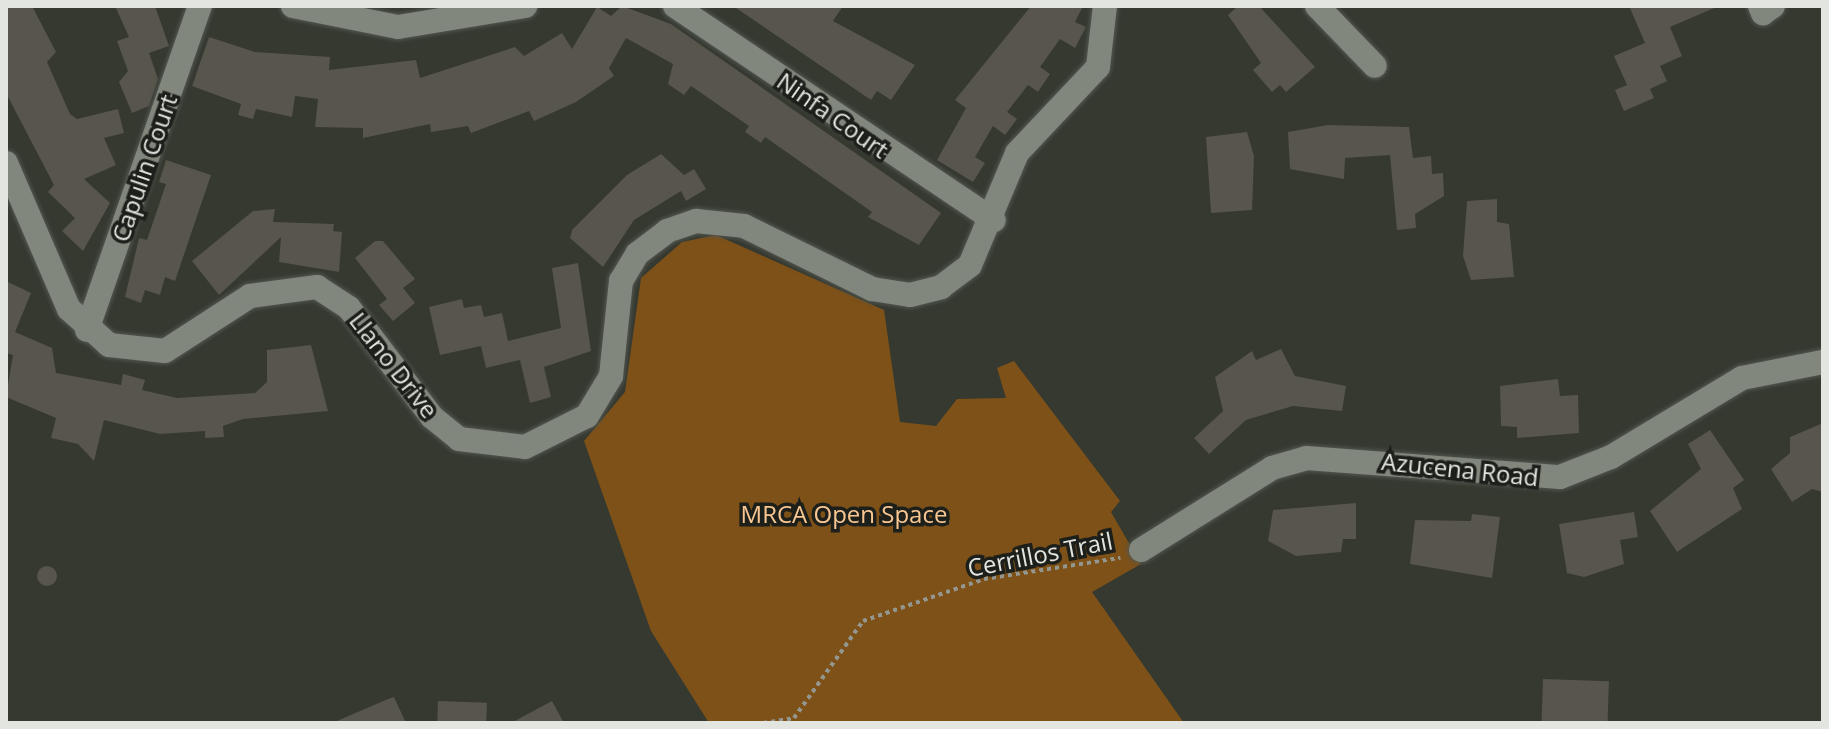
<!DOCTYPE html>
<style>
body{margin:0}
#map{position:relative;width:1829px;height:729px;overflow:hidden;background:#353930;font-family:"Open Sans",sans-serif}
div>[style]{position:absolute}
.green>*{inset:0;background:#7e5118}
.building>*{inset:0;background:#57554c;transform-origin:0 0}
.round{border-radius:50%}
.path>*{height:4px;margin-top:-2px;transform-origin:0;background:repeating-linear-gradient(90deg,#939790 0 4px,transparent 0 8px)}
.roads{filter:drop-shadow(0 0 2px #535750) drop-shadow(0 0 2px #535750)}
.street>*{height:24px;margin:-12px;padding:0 12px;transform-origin:12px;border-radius:12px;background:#82877e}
span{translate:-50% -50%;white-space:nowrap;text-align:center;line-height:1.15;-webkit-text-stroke:7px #1d1f1b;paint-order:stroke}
.street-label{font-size:24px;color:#e2e5e0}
.park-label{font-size:24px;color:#f8c691}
.frame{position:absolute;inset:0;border:8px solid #e2e5e0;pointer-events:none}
</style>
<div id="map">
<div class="green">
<i style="clip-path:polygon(716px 235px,884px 310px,900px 422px,936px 426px,957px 399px,1006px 398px,997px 368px,1014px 361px,1120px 501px,1111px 512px,1141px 564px,1092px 592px,1184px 723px,709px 723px,651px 631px,584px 441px,625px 392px,641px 278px,682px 242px)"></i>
</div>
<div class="building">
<i style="clip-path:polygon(6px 6px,32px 6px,56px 52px,47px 62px,70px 114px,77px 119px,118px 109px,124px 133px,104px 138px,116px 165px,84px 179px,110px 203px,83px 251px,62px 231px,75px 218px,48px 192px,54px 185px,6px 93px)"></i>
<i style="clip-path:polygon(115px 6px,155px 6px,169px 46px,149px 53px,158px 79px,149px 106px,132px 113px,119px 82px,128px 71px,117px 41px,129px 37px)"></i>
<i style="clip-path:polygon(622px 6px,671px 24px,941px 213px,919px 245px,868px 217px,872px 212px,765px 137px,761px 143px,745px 132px,749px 126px,691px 86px,684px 95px,668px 84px,673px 64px,626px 38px,609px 68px,614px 76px,576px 102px,534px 121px,529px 111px,471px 133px,468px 126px,431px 132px,430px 124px,363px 138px,363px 128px,315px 127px,318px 99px,295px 96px,292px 117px,256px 109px,253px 119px,238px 115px,241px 104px,192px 86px,209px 37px,255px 52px,330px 57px,329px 70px,416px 60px,420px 78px,515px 47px,524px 56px,562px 33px,572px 49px,597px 7px,611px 16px)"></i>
<i style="clip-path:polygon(733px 6px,843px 6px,833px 21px,915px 65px,891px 100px,877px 91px,871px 100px)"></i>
<i style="clip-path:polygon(1031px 6px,1083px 6px,1075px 22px,1086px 27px,1075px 48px,1060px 39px,1040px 67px,1050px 74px,1038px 92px,1028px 85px,1007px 112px,1017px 119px,1005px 135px,993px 126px,975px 157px,985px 163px,973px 182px,937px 160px,966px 108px,955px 100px)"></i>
<i style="clip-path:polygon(1238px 6px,1259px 6px,1315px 67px,1286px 92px,1280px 85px,1272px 92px,1253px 70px,1261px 63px,1228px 15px)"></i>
<i style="clip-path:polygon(1629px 6px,1719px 6px,1670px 27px,1682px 56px,1660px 66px,1667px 81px,1650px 89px,1654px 98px,1624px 111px,1615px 90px,1627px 85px,1614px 56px,1645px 43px)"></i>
<i style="clip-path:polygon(1328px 125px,1409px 127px,1413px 158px,1431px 156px,1432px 174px,1443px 173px,1444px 196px,1415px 214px,1416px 228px,1397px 230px,1390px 155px,1345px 158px,1344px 179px,1290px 169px,1288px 132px)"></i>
<i style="clip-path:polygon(1247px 132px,1254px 156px,1252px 210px,1211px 213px,1206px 137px)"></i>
<i style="clip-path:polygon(661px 154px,684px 175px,694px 169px,706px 189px,686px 201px,681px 191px,634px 220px,603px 267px,570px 238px,572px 230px,627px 175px)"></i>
<i style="clip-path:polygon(166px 160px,211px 175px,175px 281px,165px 277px,160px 295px,145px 290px,141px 303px,125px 297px,139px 238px,147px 240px,166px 184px,159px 182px)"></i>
<i style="clip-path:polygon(1497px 199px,1497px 222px,1509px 224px,1514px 277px,1471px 280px,1463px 256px,1467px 201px)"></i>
<i style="clip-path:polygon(275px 209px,273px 222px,334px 224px,333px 231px,342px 232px,339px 272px,279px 262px,281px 237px,219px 295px,192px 261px,253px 211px)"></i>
<i style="clip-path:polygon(375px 241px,383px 241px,415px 279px,403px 288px,415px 303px,393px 321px,379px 305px,387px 299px,355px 258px)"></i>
<i style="clip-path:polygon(578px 263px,591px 351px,544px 367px,551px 397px,530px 403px,520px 360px,486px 368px,481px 346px,440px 355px,429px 307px,462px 299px,464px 308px,481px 305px,484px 317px,502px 313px,508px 341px,561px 328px,552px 268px)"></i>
<i style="clip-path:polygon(6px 281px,31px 293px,15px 332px,52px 348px,56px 373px,121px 385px,123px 374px,145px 380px,142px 390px,177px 398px,255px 393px,267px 382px,267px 350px,311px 345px,328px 411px,243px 419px,223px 426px,224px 437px,205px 438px,205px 431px,160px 434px,104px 420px,94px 461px,78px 444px,51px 438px,56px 418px,6px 397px,13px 355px,6px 353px)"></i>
<i style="clip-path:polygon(1281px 349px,1295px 376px,1346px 386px,1342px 411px,1293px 406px,1246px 420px,1209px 454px,1194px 438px,1223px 411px,1215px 377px,1252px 351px,1256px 360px)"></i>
<i style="clip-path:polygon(1558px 379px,1560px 396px,1578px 395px,1579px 433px,1517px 438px,1517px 427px,1501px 426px,1500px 386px)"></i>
<i style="clip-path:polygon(1823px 423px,1823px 492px,1812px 489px,1792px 502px,1771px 469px,1790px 453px,1790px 437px)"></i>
<i style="clip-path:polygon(1710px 430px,1744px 480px,1733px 488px,1742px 509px,1677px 552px,1650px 511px,1701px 469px,1688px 444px)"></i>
<i style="clip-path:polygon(1356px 503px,1356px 539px,1343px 539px,1341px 552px,1296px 556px,1268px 541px,1273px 510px)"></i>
<i style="clip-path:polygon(1634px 512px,1638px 537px,1620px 540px,1624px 564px,1584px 577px,1567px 573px,1559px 524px)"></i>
<i style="clip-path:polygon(1472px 514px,1500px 517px,1492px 578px,1410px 564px,1415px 520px,1471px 521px)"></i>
<i class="round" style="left:37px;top:566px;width:20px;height:20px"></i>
<i style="left:1543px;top:679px;width:66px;height:44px;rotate:2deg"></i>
<i style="clip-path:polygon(394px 697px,406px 723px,332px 723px,388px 699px)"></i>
<i style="left:438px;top:701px;width:49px;height:22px;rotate:2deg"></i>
<i style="clip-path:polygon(552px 701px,564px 723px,511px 723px)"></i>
</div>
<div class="path">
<i style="left:763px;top:723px;width:31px;rotate:-9deg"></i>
<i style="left:794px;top:718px;width:119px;rotate:-54.6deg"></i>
<i style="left:863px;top:621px;width:128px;rotate:-19.1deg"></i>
<i style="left:984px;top:579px;width:138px;rotate:-8.8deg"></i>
</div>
<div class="roads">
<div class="street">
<i style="left:293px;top:6px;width:107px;rotate:11.3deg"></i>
<i style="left:398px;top:27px;width:129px;rotate:-9.4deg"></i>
<i style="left:675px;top:6px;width:384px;rotate:33.9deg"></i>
<i style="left:1317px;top:6px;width:83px;rotate:46deg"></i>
<i style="left:1760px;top:6px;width:8px;rotate:67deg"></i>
<i style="left:1763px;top:13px;width:12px;rotate:-35deg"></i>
<i style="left:6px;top:163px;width:159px;rotate:66.7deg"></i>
<i style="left:69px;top:309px;width:54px;rotate:42deg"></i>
<i style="left:109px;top:345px;width:56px;rotate:6.1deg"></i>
<i style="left:165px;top:351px;width:101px;rotate:-32.9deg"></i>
<i style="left:250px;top:296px;width:68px;rotate:-7.7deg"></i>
<i style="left:317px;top:287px;width:38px;rotate:33deg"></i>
<i style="left:349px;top:308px;width:137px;rotate:52.7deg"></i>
<i style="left:432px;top:417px;width:35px;rotate:39deg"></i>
<i style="left:459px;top:439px;width:66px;rotate:6.9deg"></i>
<i style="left:525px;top:447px;width:69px;rotate:-26.6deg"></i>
<i style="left:587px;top:416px;width:47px;rotate:-59deg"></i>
<i style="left:611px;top:376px;width:96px;rotate:-84deg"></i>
<i style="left:621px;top:281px;width:31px;rotate:-59deg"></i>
<i style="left:637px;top:254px;width:38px;rotate:-37deg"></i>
<i style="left:667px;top:231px;width:31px;rotate:-19deg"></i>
<i style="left:696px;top:221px;width:48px;rotate:5.9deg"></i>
<i style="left:744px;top:226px;width:143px;rotate:26.2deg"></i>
<i style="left:872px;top:289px;width:38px;rotate:9deg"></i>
<i style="left:910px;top:295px;width:32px;rotate:-14deg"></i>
<i style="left:941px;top:287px;width:36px;rotate:-37deg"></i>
<i style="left:970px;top:265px;width:121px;rotate:-67.2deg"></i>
<i style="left:1017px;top:153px;width:118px;rotate:-46.7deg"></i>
<i style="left:1098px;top:67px;width:61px;rotate:-83.5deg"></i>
<i style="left:87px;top:330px;width:343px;rotate:-70.8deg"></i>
<i style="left:1141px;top:550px;width:155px;rotate:-32deg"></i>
<i style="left:1272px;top:468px;width:35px;rotate:-16deg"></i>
<i style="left:1306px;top:458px;width:255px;rotate:4.3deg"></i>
<i style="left:1560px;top:477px;width:55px;rotate:-21.4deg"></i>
<i style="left:1611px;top:457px;width:153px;rotate:-31.1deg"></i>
<i style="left:1742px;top:378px;width:83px;rotate:-11.2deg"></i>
</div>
</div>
<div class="street-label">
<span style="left:833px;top:115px;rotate:35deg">Ninfa Court</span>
<span style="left:144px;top:168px;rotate:-71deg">Capulin Court</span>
<span style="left:394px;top:365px;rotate:52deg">Llano Drive</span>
<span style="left:1460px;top:469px;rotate:6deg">Azucena Road</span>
<span style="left:1040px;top:554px;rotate:-11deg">Cerrillos Trail</span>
</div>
<div class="park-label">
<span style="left:844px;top:514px">MRCA Open Space</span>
</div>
<div class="frame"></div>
</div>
